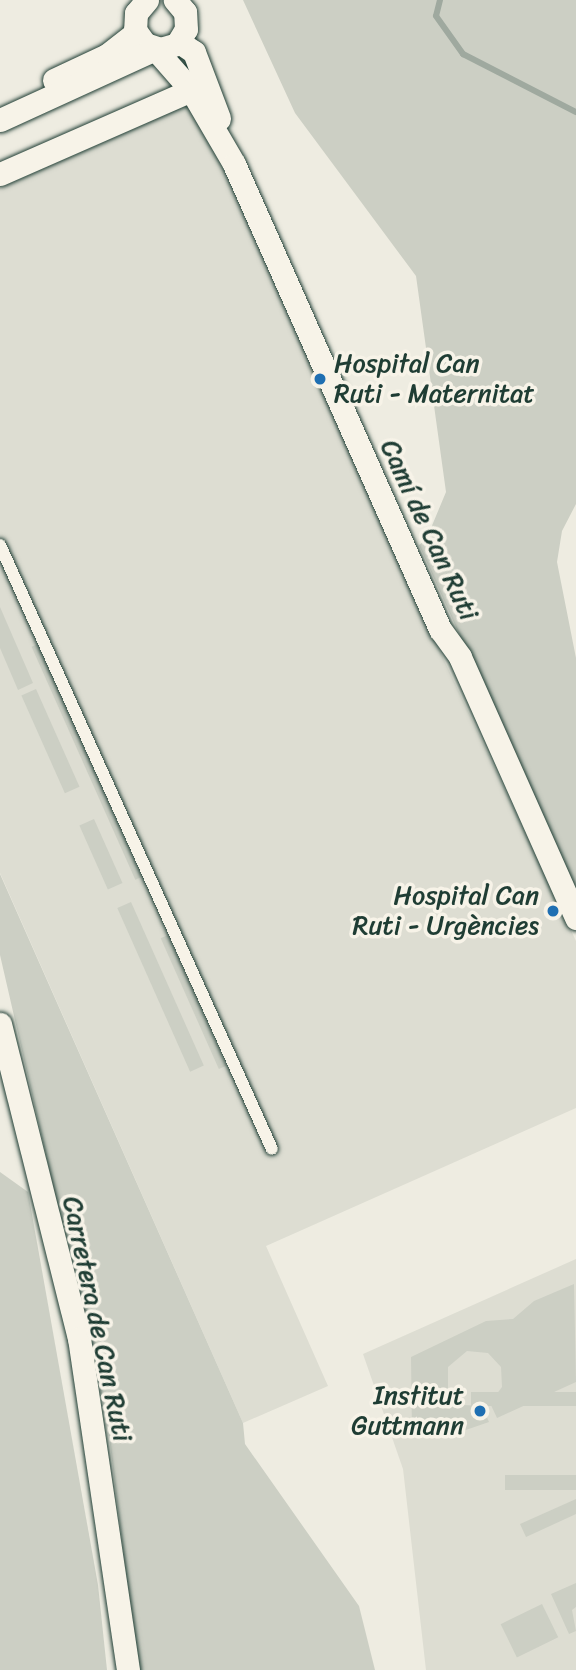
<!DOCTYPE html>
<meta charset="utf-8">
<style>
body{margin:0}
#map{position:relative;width:576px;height:1670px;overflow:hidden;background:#eeece1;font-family:Sriracha,sans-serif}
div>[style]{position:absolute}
.built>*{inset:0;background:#ddddd2}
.green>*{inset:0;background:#cccfc4;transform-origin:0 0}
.stream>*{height:6px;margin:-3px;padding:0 3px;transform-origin:3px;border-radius:3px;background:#9fa99f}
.roads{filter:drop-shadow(0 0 2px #1f3d34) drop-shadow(0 0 2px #1f3d34)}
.lane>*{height:12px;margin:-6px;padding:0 6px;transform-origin:6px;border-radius:6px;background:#f7f3e8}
.street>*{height:23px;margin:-11.5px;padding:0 11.5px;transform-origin:11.5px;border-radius:11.5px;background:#f7f3e8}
.dots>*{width:19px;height:19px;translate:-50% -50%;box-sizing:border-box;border:4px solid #f7f3e8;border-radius:50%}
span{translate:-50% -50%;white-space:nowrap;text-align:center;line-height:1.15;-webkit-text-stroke:7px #f7f3e8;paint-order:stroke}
.poi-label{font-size:26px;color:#1f3d34}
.left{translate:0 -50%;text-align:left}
.right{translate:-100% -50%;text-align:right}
.street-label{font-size:26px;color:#1f3d34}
</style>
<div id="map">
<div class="built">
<i style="clip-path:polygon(190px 104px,201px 112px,429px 628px,576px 941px,576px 1108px,266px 1246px,328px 1386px,243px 1423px,0 873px,0 188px)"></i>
<i style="clip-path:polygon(576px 1259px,576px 1670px,426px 1670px,403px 1469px,363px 1354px)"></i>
</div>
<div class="green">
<i style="clip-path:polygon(243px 0,576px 0,576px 504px,562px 531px,557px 562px,576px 658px,576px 893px,419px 545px,426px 540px,446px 492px,416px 276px,295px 113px)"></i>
<i style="clip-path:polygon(0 607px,33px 683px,18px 690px,0 648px)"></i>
<i style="left:38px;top:644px;width:255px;height:7px;rotate:66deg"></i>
<i style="left:36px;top:689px;width:107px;height:16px;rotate:66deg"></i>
<i style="left:94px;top:819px;width:70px;height:16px;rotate:66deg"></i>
<i style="clip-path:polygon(0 874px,243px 1423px,245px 1444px,359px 1606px,375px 1670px,138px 1670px,107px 1420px,0 955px)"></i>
<i style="left:131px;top:902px;width:179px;height:15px;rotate:66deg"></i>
<i style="left:168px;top:935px;width:143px;height:8px;rotate:66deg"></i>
<i style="clip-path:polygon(0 1172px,28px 1192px,98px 1585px,107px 1670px,0 1670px)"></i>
<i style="clip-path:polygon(574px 1284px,576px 1382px,497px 1418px,490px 1403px,502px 1387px,501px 1367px,488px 1353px,467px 1351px,448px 1367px,448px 1389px,463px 1405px,482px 1406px,489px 1422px,457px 1433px,412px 1434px,411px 1357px,486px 1321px,513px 1319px,534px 1301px)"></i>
<i style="left:576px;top:1392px;width:14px;height:105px;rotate:90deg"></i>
<i style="left:576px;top:1475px;width:15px;height:71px;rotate:90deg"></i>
<i style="clip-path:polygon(576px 1499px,576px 1514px,526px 1537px,520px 1524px)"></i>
<i style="clip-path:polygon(576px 1583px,576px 1607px,572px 1610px,576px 1631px,569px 1634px,551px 1594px)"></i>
<i style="left:542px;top:1604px;width:37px;height:46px;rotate:64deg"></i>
</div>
<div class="stream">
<i style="left:440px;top:0;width:16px;rotate:104deg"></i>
<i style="left:436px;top:16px;width:47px;rotate:54.6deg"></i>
<i style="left:463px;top:54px;width:127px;rotate:27.2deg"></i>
</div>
<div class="roads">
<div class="lane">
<i style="left:0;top:545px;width:662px;rotate:65.76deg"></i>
</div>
<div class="street">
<i style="left:147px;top:0;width:17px;rotate:130deg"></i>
<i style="left:136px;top:13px;width:17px;rotate:93deg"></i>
<i style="left:135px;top:30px;width:17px;rotate:54deg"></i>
<i style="left:145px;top:44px;width:16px;rotate:18deg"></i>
<i style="left:160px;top:49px;width:18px;rotate:-16deg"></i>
<i style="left:177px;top:44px;width:17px;rotate:-59deg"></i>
<i style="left:186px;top:29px;width:17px;rotate:-93deg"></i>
<i style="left:185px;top:12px;width:16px;rotate:-130deg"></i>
<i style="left:179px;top:42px;width:18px;rotate:34deg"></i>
<i style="left:194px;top:52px;width:71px;rotate:69.3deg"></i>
<i style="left:155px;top:49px;width:55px;rotate:48.7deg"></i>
<i style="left:191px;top:90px;width:86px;rotate:59.8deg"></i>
<i style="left:234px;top:164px;width:509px;rotate:66.11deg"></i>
<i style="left:440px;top:629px;width:34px;rotate:54deg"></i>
<i style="left:460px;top:657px;width:286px;rotate:66deg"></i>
<i style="left:54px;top:80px;width:59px;rotate:-25.3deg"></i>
<i style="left:107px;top:55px;width:37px;rotate:-38deg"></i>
<i style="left:0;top:120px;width:170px;rotate:-24.6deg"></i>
<i style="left:0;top:174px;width:209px;rotate:-23.7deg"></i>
<i style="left:0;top:1024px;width:324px;rotate:75.9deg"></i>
<i style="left:79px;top:1338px;width:336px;rotate:81.6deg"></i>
</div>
</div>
<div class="dots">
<i style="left:320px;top:379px;background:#1f6fb2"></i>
<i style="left:553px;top:911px;background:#1f6fb2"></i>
<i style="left:480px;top:1411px;background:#1f6fb2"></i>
</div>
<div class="poi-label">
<span class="left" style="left:334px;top:379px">Hospital Can<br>Ruti - Maternitat</span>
<span class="right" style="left:539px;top:911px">Hospital Can<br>Ruti - Urgències</span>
<span class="right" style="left:464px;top:1411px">Institut<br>Guttmann</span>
</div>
<div class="street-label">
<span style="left:429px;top:530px;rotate:65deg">Camí de Can Ruti</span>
<span style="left:97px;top:1319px;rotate:78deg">Carretera de Can Ruti</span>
</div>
</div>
